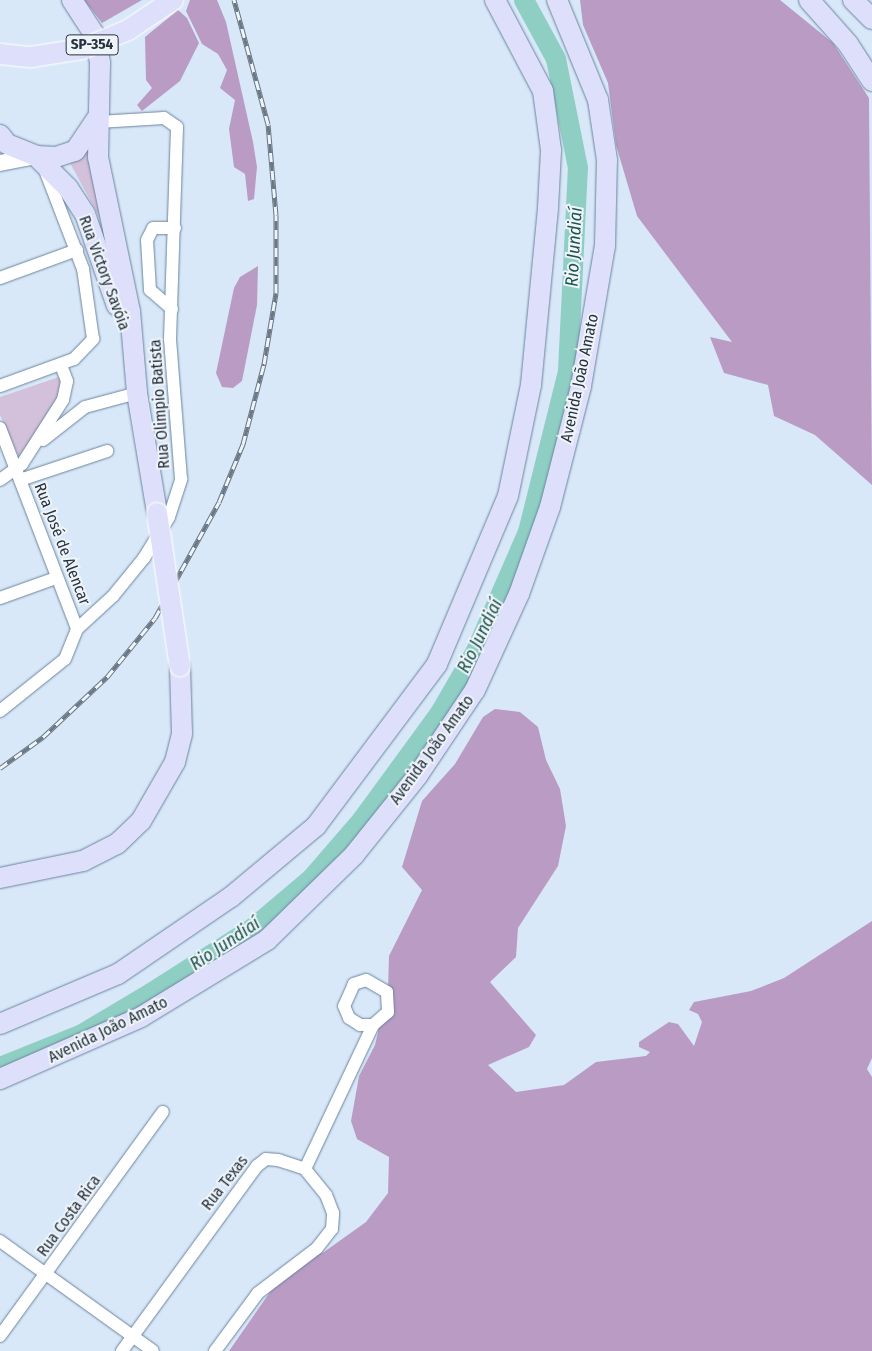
<!DOCTYPE html>
<meta charset="utf-8">
<style>
body{margin:0}
#map{position:relative;width:872px;height:1351px;overflow:hidden;background:#d8e8f9;font-family:"Fira Sans Condensed",sans-serif}
div>[style]{position:absolute}
.green>*{inset:0;background:#d3c0da}
.forest>*{inset:0;background:#b99bc4}
.river>*{height:20px;margin:-10px;padding:0 10px;transform-origin:10px;border-radius:10px;background:#8ecec3}
.roads{filter:drop-shadow(0 0 1px #6b849e) drop-shadow(0 0 1px #6b849e)}
.minor>*{height:12px;margin:-6px;padding:0 6px;transform-origin:6px;border-radius:6px;background:#fff}
.tertiary>*{height:16px;margin:-8px;padding:0 8px;transform-origin:8px;border-radius:8px;background:#fff}
.primary>*{height:20px;margin:-10px;padding:0 10px;transform-origin:10px;border-radius:10px;background:#dee0fb}
.rail>*{height:5px;margin-top:-2.5px;transform-origin:0;background:repeating-linear-gradient(90deg,#eef4fa 0 9px,#6a7784 0 18px);box-sizing:border-box;border-block:1px solid #6a7784}
.bridges{filter:drop-shadow(0 0 1px #fff) drop-shadow(0 0 1px #fff)}
.primary-bridge>*{height:20px;margin:-10px;padding:0 10px;transform-origin:10px;border-radius:10px;background:#dee0fb}
span{translate:-50% -50%;white-space:nowrap;text-align:center;line-height:1.15;-webkit-text-stroke:4px #eef4fa;paint-order:stroke}
.shield-label span{padding:1px 4px;background:#eef4fa;border:1px solid;border-radius:4px;-webkit-text-stroke-width:0}
.shield-label{font-size:15px;color:#27323d;font-weight:700}
.street-label{font-size:16px;color:#27323d}
.water-label{font-size:18px;color:#1c534a;font-style:italic}
</style>
<div id="map">
<div class="green">
<i style="clip-path:polygon(94px 142px,110px 237px,69px 161px)"></i>
<i style="clip-path:polygon(59px 377px,65px 385px,20px 459px,0 415px,0 397px)"></i>
</div>
<div class="forest">
<i style="clip-path:polygon(84px 0,142px 0,102px 23px)"></i>
<i style="clip-path:polygon(190px 0,217px 0,226px 22px,253px 142px,257px 167px,254px 199px,248px 201px,245px 174px,234px 167px,229px 129px,235px 100px,220px 88px,227px 70px,218px 54px,202px 44px,186px 11px)"></i>
<i style="clip-path:polygon(580px 0,780px 0,833px 43px,869px 98px,872px 485px,815px 435px,774px 416px,768px 385px,724px 373px,710px 337px,732px 342px,637px 216px,616px 145px,608px 83px,583px 25px)"></i>
<i style="clip-path:polygon(178px 10px,187px 18px,199px 43px,180px 81px,142px 111px,137px 105px,152px 88px,146px 80px,145px 37px)"></i>
<i style="clip-path:polygon(258px 266px,257px 305px,242px 381px,233px 388px,222px 387px,216px 373px,234px 288px,240px 277px)"></i>
<i style="clip-path:polygon(495px 709px,520px 712px,538px 727px,546px 760px,560px 789px,566px 826px,558px 866px,518px 928px,516px 957px,490px 982px,536px 1035px,529px 1047px,488px 1065px,516px 1092px,564px 1085px,596px 1062px,646px 1056px,650px 1052px,639px 1047px,639px 1042px,669px 1022px,678px 1024px,694px 1046px,702px 1022px,698px 1014px,689px 1010px,694px 1002px,751px 991px,784px 978px,872px 921px,872px 1058px,867px 1069px,872px 1077px,872px 1351px,229px 1351px,270px 1292px,307px 1258px,324px 1252px,366px 1222px,388px 1193px,389px 1157px,357px 1139px,351px 1121px,359px 1076px,375px 1045px,388px 990px,389px 956px,422px 890px,402px 867px,422px 801px,455px 764px,483px 717px)"></i>
</div>
<div class="river">
<i style="left:0;top:1067px;width:88px;rotate:-21.9deg"></i>
<i style="left:82px;top:1034px;width:80px;rotate:-30.7deg"></i>
<i style="left:151px;top:993px;width:121px;rotate:-32.5deg"></i>
<i style="left:253px;top:928px;width:76px;rotate:-40.2deg"></i>
<i style="left:311px;top:879px;width:78px;rotate:-49.2deg"></i>
<i style="left:362px;top:820px;width:132px;rotate:-53.9deg"></i>
<i style="left:440px;top:713px;width:72px;rotate:-59.9deg"></i>
<i style="left:476px;top:651px;width:130px;rotate:-66.4deg"></i>
<i style="left:528px;top:532px;width:166px;rotate:-76deg"></i>
<i style="left:568px;top:371px;width:203px;rotate:-87.2deg"></i>
<i style="left:578px;top:168px;width:111px;rotate:-101.4deg"></i>
<i style="left:556px;top:59px;width:67px;rotate:-118.5deg"></i>
</div>
<div class="roads">
<div class="minor">
<i style="left:0;top:278px;width:82px;rotate:-20deg"></i>
<i style="left:172px;top:309px;width:29px;rotate:-139deg"></i>
<i style="left:150px;top:290px;width:50px;rotate:-93.4deg"></i>
<i style="left:147px;top:240px;width:13px;rotate:-63deg"></i>
<i style="left:153px;top:228px;width:22px"></i>
<i style="left:0;top:386px;width:79px;rotate:-20deg"></i>
<i style="left:74px;top:359px;width:28px;rotate:-46deg"></i>
<i style="left:93px;top:339px;width:71px;rotate:-98.1deg"></i>
<i style="left:83px;top:269px;width:106px;rotate:-111deg"></i>
<i style="left:0;top:428px;width:215px;rotate:69deg"></i>
<i style="left:43px;top:440px;width:53px;rotate:-38.2deg"></i>
<i style="left:85px;top:407px;width:54px;rotate:-15.1deg"></i>
<i style="left:0;top:480px;width:27px;rotate:-36deg"></i>
<i style="left:22px;top:464px;width:76px;rotate:-57.4deg"></i>
<i style="left:63px;top:400px;width:19px;rotate:-78deg"></i>
<i style="left:67px;top:381px;width:17px;rotate:-111deg"></i>
<i style="left:20px;top:480px;width:92px;rotate:-18.4deg"></i>
<i style="left:0;top:598px;width:59px;rotate:-19.7deg"></i>
<i style="left:0;top:711px;width:83px;rotate:-38.7deg"></i>
<i style="left:65px;top:659px;width:32px;rotate:-68deg"></i>
<i style="left:77px;top:629px;width:49px;rotate:-42.5deg"></i>
<i style="left:113px;top:596px;width:49px;rotate:-50.8deg"></i>
<i style="left:144px;top:558px;width:48px;rotate:-58.6deg"></i>
<i style="left:169px;top:517px;width:40px;rotate:-72deg"></i>
<i style="left:181px;top:479px;width:140px;rotate:-94.5deg"></i>
<i style="left:170px;top:339px;width:212px;rotate:-88.1deg"></i>
<i style="left:177px;top:127px;width:16px;rotate:-145deg"></i>
<i style="left:164px;top:118px;width:66px;rotate:176.5deg"></i>
<i style="left:305px;top:1169px;width:159px;rotate:-64.7deg"></i>
<i style="left:373px;top:1025px;width:20px;rotate:-41deg"></i>
<i style="left:388px;top:1012px;width:20px;rotate:-93deg"></i>
<i style="left:387px;top:992px;width:24px;rotate:-150deg"></i>
<i style="left:366px;top:980px;width:13px;rotate:162deg"></i>
<i style="left:354px;top:984px;width:24px;rotate:114deg"></i>
<i style="left:344px;top:1006px;width:13px;rotate:67deg"></i>
<i style="left:349px;top:1018px;width:13px;rotate:32deg"></i>
<i style="left:360px;top:1025px;width:13px"></i>
<i style="left:0;top:1241px;width:188px;rotate:35.7deg"></i>
<i style="left:0;top:1336px;width:277px;rotate:-54deg"></i>
<i style="left:122px;top:1351px;width:229px;rotate:-53.9deg"></i>
<i style="left:257px;top:1166px;width:11px;rotate:-38deg"></i>
<i style="left:266px;top:1159px;width:12px;rotate:5deg"></i>
<i style="left:278px;top:1160px;width:28px;rotate:18deg"></i>
<i style="left:215px;top:1351px;width:72px;rotate:-53.4deg"></i>
<i style="left:258px;top:1293px;width:74px;rotate:-37.3deg"></i>
<i style="left:317px;top:1248px;width:24px;rotate:-52deg"></i>
<i style="left:332px;top:1229px;width:16px;rotate:-86deg"></i>
<i style="left:333px;top:1213px;width:19px;rotate:-111deg"></i>
<i style="left:326px;top:1195px;width:33px;rotate:-129deg"></i>
</div>
<div class="tertiary">
<i style="left:0;top:163px;width:37px;rotate:-11deg"></i>
</div>
<div class="primary">
<i style="left:72px;top:0;width:40px;rotate:57.1deg"></i>
<i style="left:94px;top:34px;width:30px;rotate:78deg"></i>
<i style="left:100px;top:63px;width:94px;rotate:91.2deg"></i>
<i style="left:98px;top:157px;width:157px;rotate:78.3deg"></i>
<i style="left:130px;top:311px;width:82px;rotate:85.1deg"></i>
<i style="left:137px;top:393px;width:122px;rotate:80.5deg"></i>
<i style="left:809px;top:0;width:59px;rotate:48.4deg"></i>
<i style="left:848px;top:44px;width:44px;rotate:57deg"></i>
<i style="left:853px;top:0;width:27px;rotate:45deg"></i>
<i style="left:0;top:135px;width:11px;rotate:52deg"></i>
<i style="left:7px;top:144px;width:31px;rotate:22deg"></i>
<i style="left:36px;top:156px;width:20px;rotate:3deg"></i>
<i style="left:56px;top:157px;width:20px;rotate:-18deg"></i>
<i style="left:75px;top:151px;width:40px;rotate:-56deg"></i>
<i style="left:36px;top:156px;width:45px;rotate:45deg"></i>
<i style="left:68px;top:188px;width:31px;rotate:57deg"></i>
<i style="left:85px;top:214px;width:97px;rotate:70.8deg"></i>
<i style="left:0;top:878px;width:85px;rotate:-11.6deg"></i>
<i style="left:83px;top:861px;width:38px;rotate:-27deg"></i>
<i style="left:117px;top:844px;width:33px;rotate:-44deg"></i>
<i style="left:141px;top:821px;width:68px;rotate:-60deg"></i>
<i style="left:175px;top:762px;width:29px;rotate:-76deg"></i>
<i style="left:182px;top:734px;width:68px;rotate:-91.7deg"></i>
<i style="left:0;top:1024px;width:128px;rotate:-23deg"></i>
<i style="left:118px;top:974px;width:137px;rotate:-34.3deg"></i>
<i style="left:231px;top:897px;width:111px;rotate:-39.9deg"></i>
<i style="left:316px;top:826px;width:202px;rotate:-53.2deg"></i>
<i style="left:437px;top:664px;width:182px;rotate:-67.1deg"></i>
<i style="left:508px;top:496px;width:113px;rotate:-78.3deg"></i>
<i style="left:531px;top:385px;width:178px;rotate:-84.5deg"></i>
<i style="left:548px;top:208px;width:58px;rotate:-87deg"></i>
<i style="left:551px;top:150px;width:60px;rotate:-97.7deg"></i>
<i style="left:543px;top:91px;width:103px;rotate:-117.8deg"></i>
<i style="left:0;top:1079px;width:154px;rotate:-23.7deg"></i>
<i style="left:141px;top:1017px;width:148px;rotate:-31.4deg"></i>
<i style="left:267px;top:940px;width:122px;rotate:-44.3deg"></i>
<i style="left:354px;top:855px;width:102px;rotate:-51.3deg"></i>
<i style="left:418px;top:775px;width:102px;rotate:-56.2deg"></i>
<i style="left:475px;top:690px;width:106px;rotate:-65.4deg"></i>
<i style="left:519px;top:594px;width:92px;rotate:-70.4deg"></i>
<i style="left:550px;top:507px;width:125px;rotate:-75.6deg"></i>
<i style="left:581px;top:386px;width:142px;rotate:-80.3deg"></i>
<i style="left:605px;top:246px;width:86px;rotate:-88.7deg"></i>
<i style="left:607px;top:160px;width:61px;rotate:-98.5deg"></i>
<i style="left:598px;top:100px;width:108px;rotate:-112.3deg"></i>
</div>
</div>
<div class="rail">
<i style="left:0;top:768px;width:53px;rotate:-35.8deg"></i>
<i style="left:43px;top:737px;width:88px;rotate:-43.2deg"></i>
<i style="left:107px;top:677px;width:76px;rotate:-50.9deg"></i>
<i style="left:155px;top:618px;width:132px;rotate:-61.1deg"></i>
<i style="left:219px;top:502px;width:63px;rotate:-67.5deg"></i>
<i style="left:243px;top:444px;width:83px;rotate:-75.3deg"></i>
<i style="left:264px;top:364px;width:72px;rotate:-80.4deg"></i>
<i style="left:276px;top:293px;width:78px;rotate:-90deg"></i>
<i style="left:276px;top:215px;width:91px;rotate:-95deg"></i>
<i style="left:268px;top:124px;width:129px;rotate:-105.3deg"></i>
</div>
<div class="bridges">
<div class="primary-bridge">
<i style="left:0;top:54px;width:31px;rotate:6deg"></i>
<i style="left:31px;top:57px;width:52px;rotate:-8.9deg"></i>
<i style="left:82px;top:49px;width:50px;rotate:-22.4deg"></i>
<i style="left:128px;top:30px;width:54px;rotate:-33.7deg"></i>
<i style="left:157px;top:513px;width:155px;rotate:81.5deg"></i>
</div>
</div>
<div class="shield-label">
<span style="left:92px;top:45px">SP-354</span>
</div>
<div class="street-label">
<span style="left:104px;top:273px;rotate:70deg">Rua Victory Savóia</span>
<span style="left:580px;top:378px;rotate:-78deg">Avenida João Amato</span>
<span style="left:160px;top:404px;rotate:-94deg">Rua Olimpio Batista</span>
<span style="left:62px;top:544px;rotate:69deg">Rua José de Alencar</span>
<span style="left:432px;top:750px;rotate:-54deg">Avenida João Amato</span>
<span style="left:108px;top:1030px;rotate:-26deg">Avenida João Amato</span>
<span style="left:225px;top:1183px;rotate:-52deg">Rua Texas</span>
<span style="left:69px;top:1216px;rotate:-54deg">Rua Costa Rica</span>
</div>
<div class="water-label">
<span style="left:574px;top:247px;rotate:-87deg">Rio Jundiaí</span>
<span style="left:480px;top:636px;rotate:-64deg">Rio Jundiaí</span>
<span style="left:225px;top:944px;rotate:-34deg">Rio Jundiaí</span>
</div>
</div>
